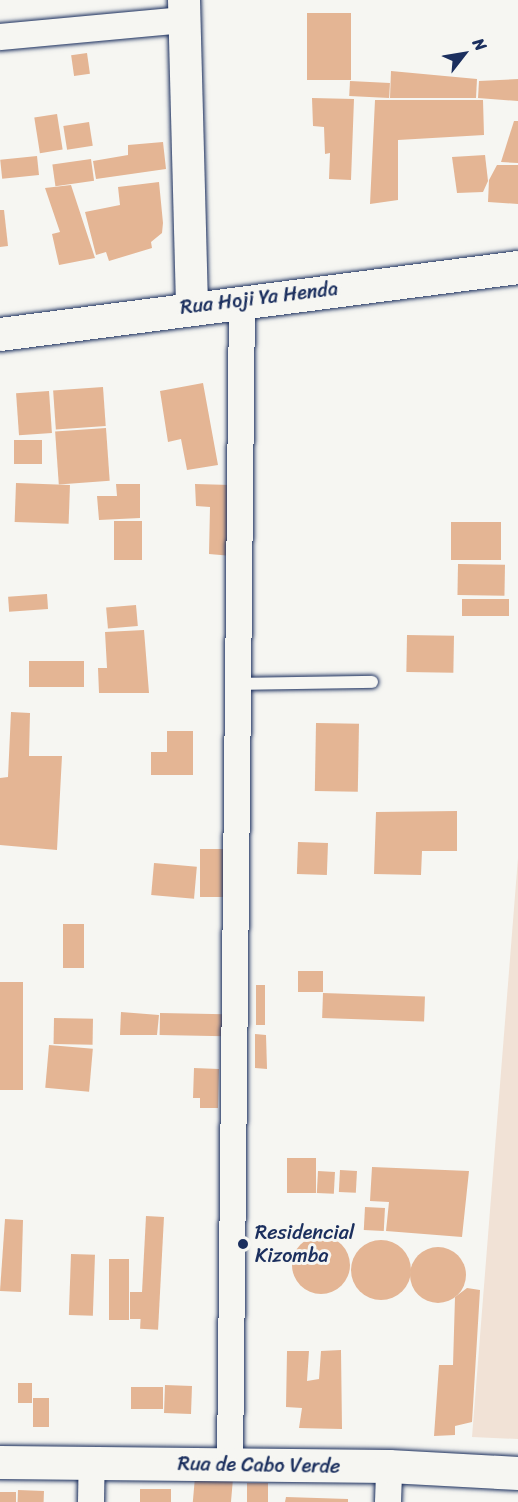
<!DOCTYPE html>
<style>
body{margin:0}
#map{position:relative;width:518px;height:1502px;overflow:hidden;background:#f6f6f2;font-family:Sriracha,sans-serif}
div>[style]{position:absolute}
.built>*{inset:0;background:#f1e2d6}
.building>*{inset:0;background:#e4b594;transform-origin:0 0}
.round{border-radius:50%}
.roads{filter:drop-shadow(0 0 2px #1b2f5e) drop-shadow(0 0 2px #1b2f5e)}
.service>*{height:12px;margin:-6px;padding:0 6px;transform-origin:6px;border-radius:6px;background:#f6f6f2}
.minor>*{height:26px;margin:-13px;padding:0 13px;transform-origin:13px;border-radius:13px;background:#f6f6f2}
.tertiary>*{height:32px;margin:-16px;padding:0 16px;transform-origin:16px;border-radius:16px;background:#f6f6f2}
.secondary>*{height:33px;margin:-16.5px;padding:0 16.5px;transform-origin:16.5px;border-radius:16.5px;background:#f6f6f2}
.dots>*{width:16px;height:16px;translate:-50% -50%;box-sizing:border-box;border:3px solid #f6f6f2;border-radius:50%}
span{translate:-50% -50%;white-space:nowrap;text-align:center;line-height:1.15;-webkit-text-stroke:6px #f6f6f2;paint-order:stroke}
.street-label{font-size:20px;color:#1b2f5e}
.poi-label{font-size:20px;color:#1b2f5e}
.left{translate:0 -50%;text-align:left}
.north{position:absolute;left:434px;top:24px;width:60px;height:60px;-webkit-text-stroke:4px #f6f6f2;paint-order:stroke;rotate:59deg;font-size:16px;font-weight:700;line-height:24px;text-align:center;color:#1b2f5e}
.north::after{content:'';display:block;margin:auto;width:21px;height:27px;background:#1b2f5e;clip-path:polygon(50% 0,100% 100%,50% 72%,0 100%)}
</style>
<div id="map">
<div class="built">
<i style="clip-path:polygon(518px 858px,518px 1439px,472px 1437px)"></i>
</div>
<div class="building">
<i style="left:307px;top:13px;width:44px;height:67px"></i>
<i style="left:87px;top:53px;width:21px;height:16px;rotate:82deg"></i>
<i style="clip-path:polygon(391px 71px,477px 79px,476px 98px,390px 98px)"></i>
<i style="clip-path:polygon(518px 79px,518px 101px,478px 98px,479px 81px)"></i>
<i style="left:350px;top:81px;width:40px;height:15px;rotate:3deg"></i>
<i style="clip-path:polygon(312px 98px,354px 99px,351px 180px,329px 179px,330px 153px,325px 154px,324px 127px,313px 126px)"></i>
<i style="clip-path:polygon(375px 100px,483px 100px,484px 135px,398px 140px,398px 200px,370px 204px)"></i>
<i style="left:57px;top:114px;width:36px;height:23px;rotate:81deg"></i>
<i style="clip-path:polygon(514px 121px,518px 121px,518px 163px,501px 162px)"></i>
<i style="left:89px;top:122px;width:24px;height:26px;rotate:81deg"></i>
<i style="clip-path:polygon(163px 142px,166px 169px,96px 179px,93px 161px,128px 155px,128px 145px)"></i>
<i style="clip-path:polygon(485px 155px,488px 181px,483px 192px,457px 193px,452px 157px)"></i>
<i style="left:37px;top:156px;width:19px;height:37px;rotate:84deg"></i>
<i style="left:91px;top:159px;width:22px;height:39px;rotate:82deg"></i>
<i style="clip-path:polygon(497px 165px,518px 165px,518px 204px,488px 202px,489px 180px)"></i>
<i style="clip-path:polygon(159px 182px,163px 223px,162px 233px,151px 242px,152px 248px,109px 261px,106px 252px,96px 255px,85px 212px,120px 205px,118px 187px)"></i>
<i style="clip-path:polygon(71px 185px,95px 258px,59px 265px,52px 234px,60px 232px,45px 188px)"></i>
<i style="clip-path:polygon(0 210px,4px 210px,8px 246px,0 247px)"></i>
<i style="clip-path:polygon(203px 383px,218px 465px,187px 470px,181px 439px,168px 442px,160px 391px)"></i>
<i style="left:103px;top:387px;width:39px;height:50px;rotate:86deg"></i>
<i style="left:49px;top:391px;width:42px;height:33px;rotate:86deg"></i>
<i style="left:106px;top:428px;width:53px;height:51px;rotate:86deg"></i>
<i style="left:42px;top:440px;width:24px;height:28px;rotate:90deg"></i>
<i style="left:16px;top:483px;width:54px;height:39px;rotate:2deg"></i>
<i style="clip-path:polygon(116px 484px,140px 484px,140px 518px,99px 520px,97px 496px,117px 496px)"></i>
<i style="clip-path:polygon(195px 484px,231px 485px,232px 556px,209px 554px,210px 507px,196px 506px)"></i>
<i style="left:114px;top:521px;width:28px;height:39px"></i>
<i style="left:451px;top:522px;width:50px;height:38px"></i>
<i style="left:458px;top:564px;width:47px;height:31px;rotate:1deg"></i>
<i style="left:47px;top:594px;width:15px;height:39px;rotate:86deg"></i>
<i style="left:462px;top:599px;width:47px;height:17px"></i>
<i style="left:136px;top:605px;width:21px;height:30px;rotate:85deg"></i>
<i style="clip-path:polygon(144px 630px,149px 693px,99px 693px,98px 668px,107px 668px,105px 632px)"></i>
<i style="left:407px;top:635px;width:47px;height:37px;rotate:1deg"></i>
<i style="left:84px;top:661px;width:26px;height:55px;rotate:90deg"></i>
<i style="clip-path:polygon(11px 712px,30px 713px,29px 756px,62px 756px,57px 850px,0 845px,0 778px,8px 777px)"></i>
<i style="left:316px;top:723px;width:43px;height:68px;rotate:1deg"></i>
<i style="clip-path:polygon(167px 731px,193px 731px,193px 775px,151px 775px,151px 752px,167px 752px)"></i>
<i style="clip-path:polygon(457px 811px,457px 851px,422px 851px,421px 875px,374px 874px,376px 812px)"></i>
<i style="left:298px;top:842px;width:30px;height:32px;rotate:2deg"></i>
<i style="left:200px;top:849px;width:24px;height:48px"></i>
<i style="left:154px;top:863px;width:43px;height:32px;rotate:5deg"></i>
<i style="left:63px;top:924px;width:21px;height:44px"></i>
<i style="left:298px;top:971px;width:25px;height:21px"></i>
<i style="left:0;top:982px;width:23px;height:108px"></i>
<i style="left:256px;top:985px;width:9px;height:40px"></i>
<i style="left:323px;top:993px;width:102px;height:25px;rotate:2deg"></i>
<i style="clip-path:polygon(121px 1012px,159px 1015px,157px 1035px,120px 1035px)"></i>
<i style="left:160px;top:1013px;width:65px;height:22px;rotate:1deg"></i>
<i style="left:54px;top:1018px;width:39px;height:26px;rotate:1deg"></i>
<i style="clip-path:polygon(255px 1034px,266px 1035px,267px 1069px,255px 1068px)"></i>
<i style="left:49px;top:1045px;width:44px;height:43px;rotate:5deg"></i>
<i style="clip-path:polygon(194px 1068px,219px 1069px,218px 1108px,200px 1108px,200px 1098px,193px 1098px)"></i>
<i style="left:287px;top:1158px;width:29px;height:35px"></i>
<i style="clip-path:polygon(372px 1167px,469px 1171px,462px 1237px,386px 1231px,389px 1202px,370px 1201px)"></i>
<i style="left:340px;top:1170px;width:17px;height:22px;rotate:3deg"></i>
<i style="left:318px;top:1171px;width:17px;height:22px;rotate:3deg"></i>
<i style="left:365px;top:1207px;width:20px;height:23px;rotate:3deg"></i>
<i style="left:146px;top:1216px;width:18px;height:113px;rotate:3deg"></i>
<i style="clip-path:polygon(5px 1219px,23px 1220px,21px 1292px,0 1291px)"></i>
<i class="round" style="left:292px;top:1236px;width:58px;height:58px"></i>
<i class="round" style="left:351px;top:1240px;width:60px;height:60px"></i>
<i class="round" style="left:410px;top:1247px;width:56px;height:56px"></i>
<i style="left:71px;top:1254px;width:24px;height:61px;rotate:2deg"></i>
<i style="left:109px;top:1259px;width:20px;height:61px"></i>
<i style="clip-path:polygon(467px 1288px,480px 1290px,472px 1422px,455px 1426px,455px 1435px,434px 1436px,439px 1365px,453px 1365px,455px 1297px)"></i>
<i style="left:130px;top:1292px;width:16px;height:27px"></i>
<i style="clip-path:polygon(341px 1350px,342px 1429px,299px 1428px,302px 1408px,286px 1407px,287px 1351px,309px 1351px,307px 1381px,319px 1379px,321px 1351px)"></i>
<i style="left:18px;top:1383px;width:14px;height:20px"></i>
<i style="left:165px;top:1385px;width:27px;height:28px;rotate:2deg"></i>
<i style="left:131px;top:1387px;width:32px;height:22px"></i>
<i style="left:33px;top:1398px;width:16px;height:29px"></i>
<i style="left:195px;top:1477px;width:38px;height:25px;rotate:5deg"></i>
<i style="left:247px;top:1483px;width:21px;height:19px"></i>
<i style="left:171px;top:1489px;width:13px;height:31px;rotate:90deg"></i>
<i style="left:18px;top:1490px;width:26px;height:12px;rotate:2deg"></i>
<i style="left:0;top:1492px;width:16px;height:10px"></i>
<i style="clip-path:polygon(286px 1497px,348px 1499px,348px 1502px,285px 1502px)"></i>
</div>
<div class="roads">
<div class="service">
<i style="left:238px;top:684px;width:134px;rotate:-0.9deg"></i>
</div>
<div class="minor">
<i style="left:0;top:37px;width:185px;rotate:-5.3deg"></i>
<i style="left:230px;top:1465px;width:1165px;rotate:-89.41deg"></i>
<i style="left:91px;top:1502px;width:39px;rotate:-89deg"></i>
<i style="left:388px;top:1502px;width:36px;rotate:-88deg"></i>
</div>
<div class="tertiary">
<i style="left:184px;top:0;width:306px;rotate:88.5deg"></i>
</div>
<div class="secondary">
<i style="left:0;top:334px;width:522px;rotate:-7.37deg"></i>
<i style="left:0;top:1462px;width:389px;rotate:0.6deg"></i>
<i style="left:389px;top:1466px;width:129px;rotate:3.1deg"></i>
</div>
</div>
<div class="dots">
<i style="left:243px;top:1244px;background:#1b2f5e"></i>
</div>
<div class="street-label">
<span style="left:259px;top:298px;rotate:-7deg">Rua Hoji Ya Henda</span>
<span style="left:259px;top:1465px;rotate:1deg">Rua de Cabo Verde</span>
</div>
<div class="poi-label">
<span class="left" style="left:255px;top:1244px">Residencial<br>Kizomba</span>
</div>
<div class="north">N</div>
</div>
